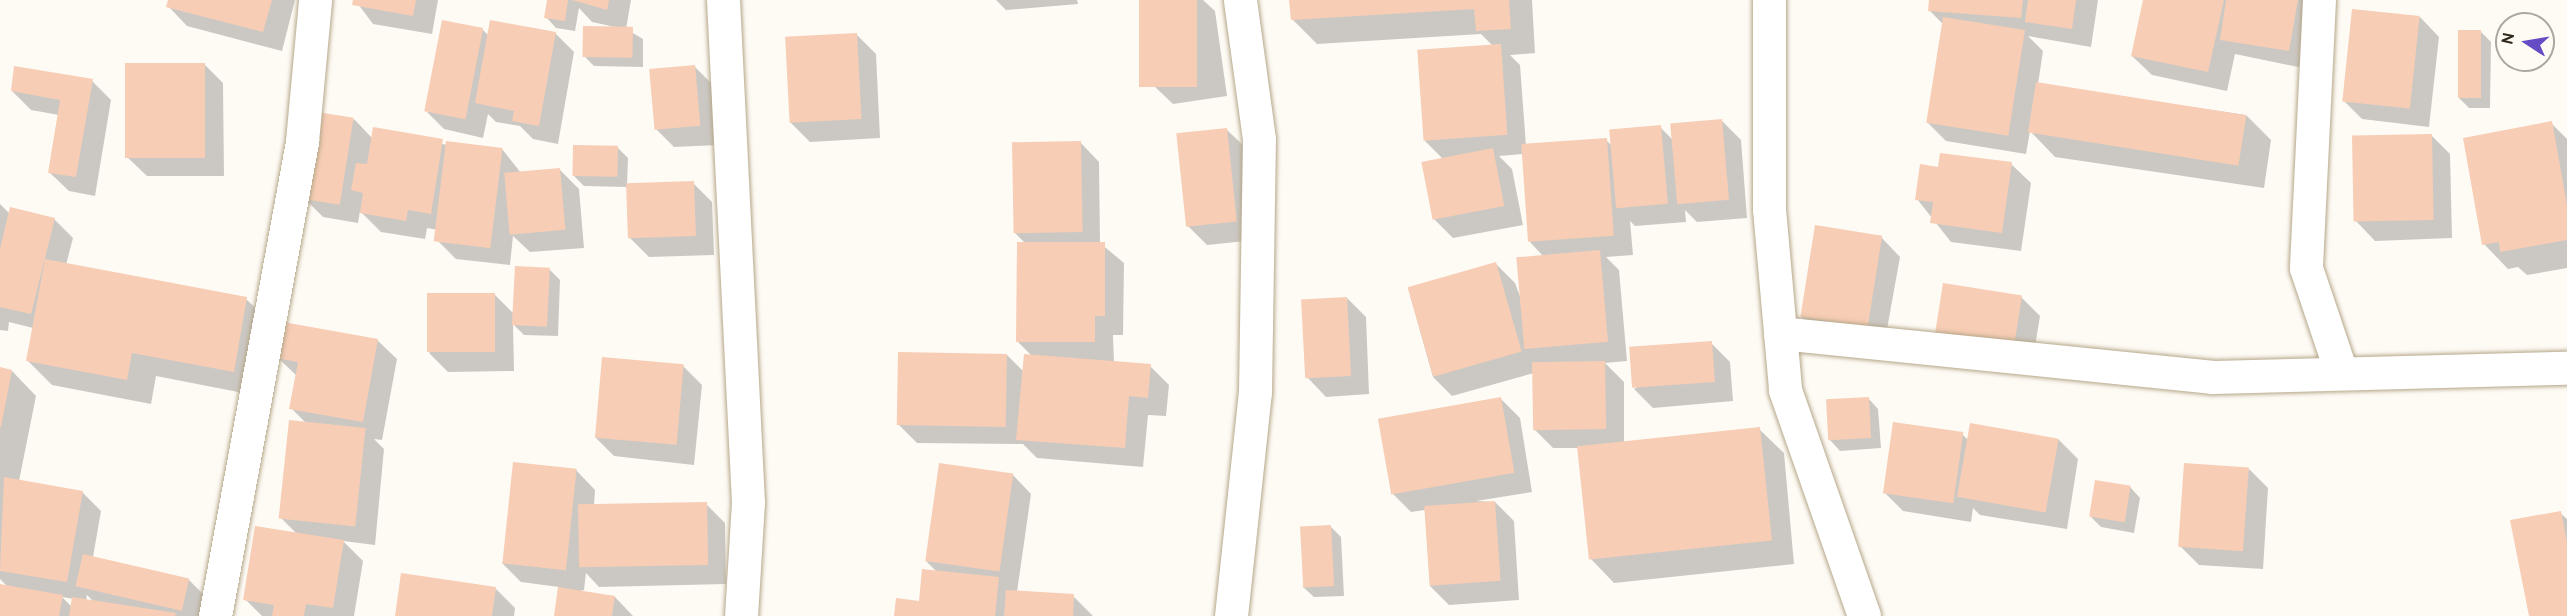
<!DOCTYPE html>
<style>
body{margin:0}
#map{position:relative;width:2567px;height:616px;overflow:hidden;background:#fefbf5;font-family:Overpass,sans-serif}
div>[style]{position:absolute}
.shadow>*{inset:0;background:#0003}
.building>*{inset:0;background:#f7cdb5;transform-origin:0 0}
.roads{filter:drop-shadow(0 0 2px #b6a78a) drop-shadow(0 0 2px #b6a78a)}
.minor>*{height:33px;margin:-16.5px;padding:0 16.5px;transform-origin:16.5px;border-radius:16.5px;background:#fff}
span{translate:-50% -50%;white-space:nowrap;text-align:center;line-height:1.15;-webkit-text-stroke:4.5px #fefbf5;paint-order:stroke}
.north{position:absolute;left:2495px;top:12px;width:60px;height:60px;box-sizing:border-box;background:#fefbf5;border:2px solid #aba79f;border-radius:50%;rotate:282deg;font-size:16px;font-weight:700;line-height:24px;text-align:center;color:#2f281d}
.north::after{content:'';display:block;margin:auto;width:21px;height:27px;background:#674bc4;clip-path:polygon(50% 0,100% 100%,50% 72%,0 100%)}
</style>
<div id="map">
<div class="shadow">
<i style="clip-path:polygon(169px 0,295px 0,282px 51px,187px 26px,168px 6px)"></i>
<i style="clip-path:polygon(355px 0,438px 0,432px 34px,373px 24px)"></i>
<i style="clip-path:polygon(549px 0,631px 0,626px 29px,643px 39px,643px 67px,594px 66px,584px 56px,615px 27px,592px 22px,579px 8px,575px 31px,556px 28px,546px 17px)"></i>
<i style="clip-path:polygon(996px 0,1077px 0,1078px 4px,1006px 10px)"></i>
<i style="clip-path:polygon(1143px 0,1203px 0,1215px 11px,1227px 96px,1173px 104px,1153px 85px)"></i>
<i style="clip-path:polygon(1291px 0,1532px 0,1535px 53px,1510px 55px,1520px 65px,1526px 146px,1606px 140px,1611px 145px,1660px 127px,1673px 140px,1722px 121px,1741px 140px,1747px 218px,1697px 222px,1685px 210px,1686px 222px,1635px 226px,1630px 221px,1633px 255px,1606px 257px,1619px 270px,1627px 361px,1605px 363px,1624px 382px,1624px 443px,1759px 429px,1784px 453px,1794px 564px,1614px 583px,1590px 558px,1579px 448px,1553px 448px,1534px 429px,1534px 373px,1452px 396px,1433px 377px,1408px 288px,1496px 264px,1515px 283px,1521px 299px,1543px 256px,1530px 242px,1523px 154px,1499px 156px,1512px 169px,1523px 225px,1453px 238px,1434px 219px,1443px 159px,1425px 141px,1493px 46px,1481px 34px,1317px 44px,1292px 19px)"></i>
<i style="clip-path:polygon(1930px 0,2098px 0,2091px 47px,2028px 36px,2043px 51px,2038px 84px,2246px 115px,2271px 140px,2264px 188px,2055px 157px,2030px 131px,2026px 154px,1946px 141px,1927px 122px,1943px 24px,1929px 10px)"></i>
<i style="clip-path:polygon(2145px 0,2319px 0,2308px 69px,2235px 54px,2227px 91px,2152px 75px,2132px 56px)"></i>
<i style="clip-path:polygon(2420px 17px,2439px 37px,2429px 127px,2362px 119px,2343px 100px)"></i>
<i style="clip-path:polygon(483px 30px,489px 36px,555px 33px,574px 52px,558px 144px,533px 139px,520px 126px,496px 122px,488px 114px,483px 138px,444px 129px,425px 110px)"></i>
<i style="clip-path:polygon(2480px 31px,2491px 42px,2490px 108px,2469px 108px,2458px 97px)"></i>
<i style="clip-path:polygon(856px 34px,876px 54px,880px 138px,810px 142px,790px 122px)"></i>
<i style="clip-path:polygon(204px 64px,223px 83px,224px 176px,147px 176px,127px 157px)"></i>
<i style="clip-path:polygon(695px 67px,714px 86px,718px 145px,674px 147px,655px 128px)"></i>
<i style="clip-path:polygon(92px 81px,111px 100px,95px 196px,69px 191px,49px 172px,59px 115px,31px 110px,12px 91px)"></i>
<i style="clip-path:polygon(354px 119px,372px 138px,374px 129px,447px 145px,502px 149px,521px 173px,560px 170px,579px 189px,584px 248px,530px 252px,513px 236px,510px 265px,456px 259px,437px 240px,438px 230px,427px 228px,425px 239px,381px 232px,360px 211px,358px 223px,323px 217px,304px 198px)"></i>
<i style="clip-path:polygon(2551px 123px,2567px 139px,2567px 268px,2527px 275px,2518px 267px,2508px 269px,2484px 244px)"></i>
<i style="clip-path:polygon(1226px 129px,1246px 148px,1256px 240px,1207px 245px,1188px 226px)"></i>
<i style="clip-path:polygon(2431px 135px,2450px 154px,2452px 238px,2375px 241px,2356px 221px)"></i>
<i style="clip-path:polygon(1080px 142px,1099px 162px,1100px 243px,1124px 263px,1123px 335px,1113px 335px,1114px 363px,1150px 366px,1169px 385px,1166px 416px,1148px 415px,1143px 467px,1037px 458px,1023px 444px,917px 443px,898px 424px,1007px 355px,1024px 372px,1032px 356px,1018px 342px,1025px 243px,1015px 233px)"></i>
<i style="clip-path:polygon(617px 147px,628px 158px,627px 185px,693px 183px,712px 202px,714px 255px,649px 257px,630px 238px,628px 187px,584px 186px,573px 175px)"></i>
<i style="clip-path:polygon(2011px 164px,2031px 183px,2021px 251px,1951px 242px,1917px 199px,1939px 168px)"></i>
<i style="clip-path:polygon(0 204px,10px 214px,54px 219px,73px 238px,66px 265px,246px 299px,271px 323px,258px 396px,156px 376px,151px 404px,52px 385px,27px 360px,33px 328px,9px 322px,8px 331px,0 330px)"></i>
<i style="clip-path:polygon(1881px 237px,1900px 257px,1884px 346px,1820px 336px,1801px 316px)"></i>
<i style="clip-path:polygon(550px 270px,560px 280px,558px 336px,524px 335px,513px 324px,514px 371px,448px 372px,429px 353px,494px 294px,514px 314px)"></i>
<i style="clip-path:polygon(2021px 297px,2040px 316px,2031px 371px,1955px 358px)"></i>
<i style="clip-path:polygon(1347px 298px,1366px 317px,1369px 394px,1326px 397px,1307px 377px)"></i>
<i style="clip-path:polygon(377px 340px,397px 359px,382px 440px,374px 439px,384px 449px,375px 545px,343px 541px,363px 561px,354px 616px,262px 616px,245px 599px,298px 535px,281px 518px,306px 423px,291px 408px,297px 376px,278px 358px)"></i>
<i style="clip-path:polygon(1711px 343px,1730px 362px,1733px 401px,1653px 408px,1634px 389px)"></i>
<i style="clip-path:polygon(683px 366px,702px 385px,694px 465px,614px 456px,595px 437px)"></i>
<i style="clip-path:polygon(evenodd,0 369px,12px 371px,36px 396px,19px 481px,82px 492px,101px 511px,93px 557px,188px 579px,207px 598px,203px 616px,0 616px,0 586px,9px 588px,0 579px,0 369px,87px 595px,94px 602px,86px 601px,87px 595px,0 369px,62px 597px,74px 599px,72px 607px,62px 597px)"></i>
<i style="clip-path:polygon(1868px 398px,1878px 409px,1881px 448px,1840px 451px,1830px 440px)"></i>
<i style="clip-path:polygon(1501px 399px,1520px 418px,1532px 492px,1476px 501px,1495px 502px,1514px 521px,1519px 600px,1449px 605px,1430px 586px,1425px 510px,1411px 512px,1392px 493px)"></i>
<i style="clip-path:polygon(1962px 434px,1969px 441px,2059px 440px,2078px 459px,2067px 529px,1980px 515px,1973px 508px,1971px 522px,1903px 511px,1884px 492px)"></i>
<i style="clip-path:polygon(2249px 469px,2268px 488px,2263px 569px,2199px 565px,2180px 546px)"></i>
<i style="clip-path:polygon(576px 470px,595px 490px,594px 506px,706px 504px,725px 523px,726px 584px,599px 587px,586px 573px,584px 590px,576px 592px,615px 597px,633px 616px,555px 616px,559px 587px,521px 582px,502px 563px)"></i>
<i style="clip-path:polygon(1012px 474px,1031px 494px,1017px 592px,1073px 596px,1093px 616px,894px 616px,920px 602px,937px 572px,926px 561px)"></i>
<i style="clip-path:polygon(2130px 487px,2140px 498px,2134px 533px,2101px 527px,2091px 517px)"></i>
<i style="clip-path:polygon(2560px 513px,2567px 519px,2567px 616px,2531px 616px)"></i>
<i style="clip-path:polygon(1331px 527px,1341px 537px,1344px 596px,1314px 597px,1303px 587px)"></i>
<i style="clip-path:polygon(496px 589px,515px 608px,514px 616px,396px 616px)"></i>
</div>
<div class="building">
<i style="clip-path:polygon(168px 0,272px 0,263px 32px,166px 7px)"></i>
<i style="clip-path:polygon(353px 0,416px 0,413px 16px,352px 5px)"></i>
<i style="clip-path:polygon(547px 0,568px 0,565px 21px,544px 18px)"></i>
<i style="clip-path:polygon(572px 0,609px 0,607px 10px)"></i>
<i style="left:1139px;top:0;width:58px;height:87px"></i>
<i style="clip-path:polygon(1289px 0,1509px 0,1511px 29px,1476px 31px,1474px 9px,1291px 20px)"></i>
<i style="clip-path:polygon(1929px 0,2023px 0,2021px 18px,1928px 11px)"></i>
<i style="clip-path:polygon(2028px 0,2076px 0,2072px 29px,2025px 22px)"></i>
<i style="clip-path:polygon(2143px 0,2224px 0,2208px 72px,2131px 56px)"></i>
<i style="clip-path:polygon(2226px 0,2298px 0,2289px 51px,2220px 40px)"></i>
<i style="left:2352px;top:9px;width:68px;height:93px;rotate:6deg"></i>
<i style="left:1943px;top:17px;width:83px;height:107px;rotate:9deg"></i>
<i style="left:442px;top:20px;width:42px;height:93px;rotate:11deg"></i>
<i style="clip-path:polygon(490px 20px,556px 32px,539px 126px,512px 121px,514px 111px,475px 103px)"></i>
<i style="left:583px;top:26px;width:50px;height:31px;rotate:1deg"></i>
<i style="left:2458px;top:30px;width:23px;height:68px"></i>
<i style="left:857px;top:33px;width:86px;height:72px;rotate:87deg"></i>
<i style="left:1501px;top:44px;width:91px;height:84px;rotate:86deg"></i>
<i style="left:125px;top:63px;width:80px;height:95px"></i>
<i style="left:695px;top:65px;width:61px;height:46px;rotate:85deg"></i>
<i style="clip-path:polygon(14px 66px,93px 79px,76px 177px,48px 173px,60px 100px,11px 91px)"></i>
<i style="left:2036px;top:82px;width:213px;height:51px;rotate:9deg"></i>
<i style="left:317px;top:112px;width:37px;height:88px;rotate:9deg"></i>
<i style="left:1722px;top:119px;width:81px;height:52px;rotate:85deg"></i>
<i style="clip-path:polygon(2552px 121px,2567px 205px,2567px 240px,2500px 252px,2499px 242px,2482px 245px,2463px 138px)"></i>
<i style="left:1661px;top:125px;width:79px;height:52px;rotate:85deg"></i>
<i style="clip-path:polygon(373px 127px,443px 139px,431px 214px,408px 210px,406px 221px,360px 213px,363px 193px,351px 190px,356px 163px,367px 164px)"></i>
<i style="left:1227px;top:128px;width:94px;height:51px;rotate:84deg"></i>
<i style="left:2432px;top:134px;width:86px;height:80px;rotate:89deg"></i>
<i style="left:1607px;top:138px;width:98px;height:86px;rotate:86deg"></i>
<i style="left:446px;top:141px;width:57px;height:101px;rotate:7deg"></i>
<i style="left:1081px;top:141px;width:91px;height:69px;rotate:89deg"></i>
<i style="left:573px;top:145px;width:45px;height:31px;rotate:1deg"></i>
<i style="left:1493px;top:148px;width:59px;height:73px;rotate:79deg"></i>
<i style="clip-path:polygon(1940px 153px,2012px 162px,2002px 233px,1930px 223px,1933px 202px,1915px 200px,1920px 164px,1938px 167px)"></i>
<i style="left:560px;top:168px;width:62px;height:56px;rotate:85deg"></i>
<i style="left:694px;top:181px;width:55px;height:68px;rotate:88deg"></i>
<i style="clip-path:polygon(10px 207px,55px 218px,31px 314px,0 307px,0 249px)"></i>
<i style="left:1815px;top:225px;width:68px;height:93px;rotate:9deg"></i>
<i style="clip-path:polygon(1017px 242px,1105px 242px,1105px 316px,1095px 316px,1095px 342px,1016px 342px)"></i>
<i style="left:1600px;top:250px;width:92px;height:84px;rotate:85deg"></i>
<i style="clip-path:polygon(45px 259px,247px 297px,234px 372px,132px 353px,127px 380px,26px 361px)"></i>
<i style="left:1496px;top:262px;width:93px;height:92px;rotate:74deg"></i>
<i style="left:515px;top:266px;width:35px;height:59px;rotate:3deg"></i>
<i style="left:1943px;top:283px;width:80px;height:57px;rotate:9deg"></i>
<i style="left:495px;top:293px;width:59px;height:68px;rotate:90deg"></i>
<i style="left:1347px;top:297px;width:79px;height:46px;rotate:87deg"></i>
<i style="clip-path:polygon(283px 322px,378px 339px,363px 422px,289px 409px,298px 362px,276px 358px)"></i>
<i style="left:1712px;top:341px;width:41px;height:83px;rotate:86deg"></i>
<i style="left:898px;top:352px;width:109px;height:73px;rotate:1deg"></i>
<i style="clip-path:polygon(1024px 354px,1151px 364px,1148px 398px,1129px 396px,1125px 448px,1016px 440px)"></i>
<i style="left:602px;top:357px;width:82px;height:81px;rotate:5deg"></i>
<i style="left:1605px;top:361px;width:68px;height:73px;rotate:89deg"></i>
<i style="clip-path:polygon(0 367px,12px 370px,1px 427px,0 427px)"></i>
<i style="left:1501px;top:397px;width:77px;height:125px;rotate:80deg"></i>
<i style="left:1869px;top:397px;width:41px;height:43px;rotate:87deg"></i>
<i style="left:289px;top:420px;width:77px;height:99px;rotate:6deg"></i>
<i style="left:1893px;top:422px;width:71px;height:72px;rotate:8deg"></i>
<i style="left:1970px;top:423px;width:90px;height:75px;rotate:10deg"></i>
<i style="left:1760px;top:427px;width:114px;height:184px;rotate:84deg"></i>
<i style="left:513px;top:462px;width:64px;height:102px;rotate:6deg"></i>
<i style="left:939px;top:463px;width:75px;height:99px;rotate:8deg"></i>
<i style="left:2184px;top:463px;width:65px;height:84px;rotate:4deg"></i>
<i style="clip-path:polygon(4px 477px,83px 491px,67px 582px,0 571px)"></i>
<i style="left:2095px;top:480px;width:36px;height:37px;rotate:9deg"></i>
<i style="left:1495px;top:501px;width:80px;height:71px;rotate:86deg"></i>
<i style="left:707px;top:502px;width:63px;height:129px;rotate:89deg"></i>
<i style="clip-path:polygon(2561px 511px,2567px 542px,2567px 616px,2529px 616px,2510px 520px)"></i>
<i style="left:1331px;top:525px;width:61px;height:31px;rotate:87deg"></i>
<i style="clip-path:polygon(255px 526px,344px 540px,333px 608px,306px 604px,304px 616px,272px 616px,274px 605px,243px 600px)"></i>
<i style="left:83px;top:554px;width:109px;height:33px;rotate:13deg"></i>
<i style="clip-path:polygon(922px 569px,999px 577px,995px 616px,894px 616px,896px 598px,919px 601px)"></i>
<i style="clip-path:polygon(401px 573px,496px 587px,492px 616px,395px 616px)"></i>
<i style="clip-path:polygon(0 584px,63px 595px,59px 616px,0 616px)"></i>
<i style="clip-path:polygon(558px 587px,615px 596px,612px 616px,554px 616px)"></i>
<i style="clip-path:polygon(1006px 590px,1074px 594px,1073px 616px,1004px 616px)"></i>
<i style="clip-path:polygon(72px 597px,176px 613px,175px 616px,69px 616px)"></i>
</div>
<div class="roads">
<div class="minor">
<i style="left:723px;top:0;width:503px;rotate:87.15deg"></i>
<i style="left:748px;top:502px;width:114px;rotate:93.5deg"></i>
<i style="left:1769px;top:0;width:209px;rotate:90deg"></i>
<i style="left:1769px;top:209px;width:182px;rotate:84.9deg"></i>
<i style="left:1785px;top:390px;width:239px;rotate:70.7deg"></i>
<i style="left:2319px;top:0;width:268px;rotate:92.8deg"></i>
<i style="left:2306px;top:268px;width:110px;rotate:71.4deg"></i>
<i style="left:1780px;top:333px;width:434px;rotate:5.8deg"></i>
<i style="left:2212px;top:377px;width:355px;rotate:-1.5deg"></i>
<i style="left:215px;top:616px;width:483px;rotate:-79.6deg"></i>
<i style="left:302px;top:141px;width:142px;rotate:-84.7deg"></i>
<i style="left:1231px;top:616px;width:225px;rotate:-83.9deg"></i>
<i style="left:1255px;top:392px;width:253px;rotate:-89.1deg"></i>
<i style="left:1259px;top:139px;width:140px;rotate:-97.8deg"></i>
</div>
</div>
<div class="north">N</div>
</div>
